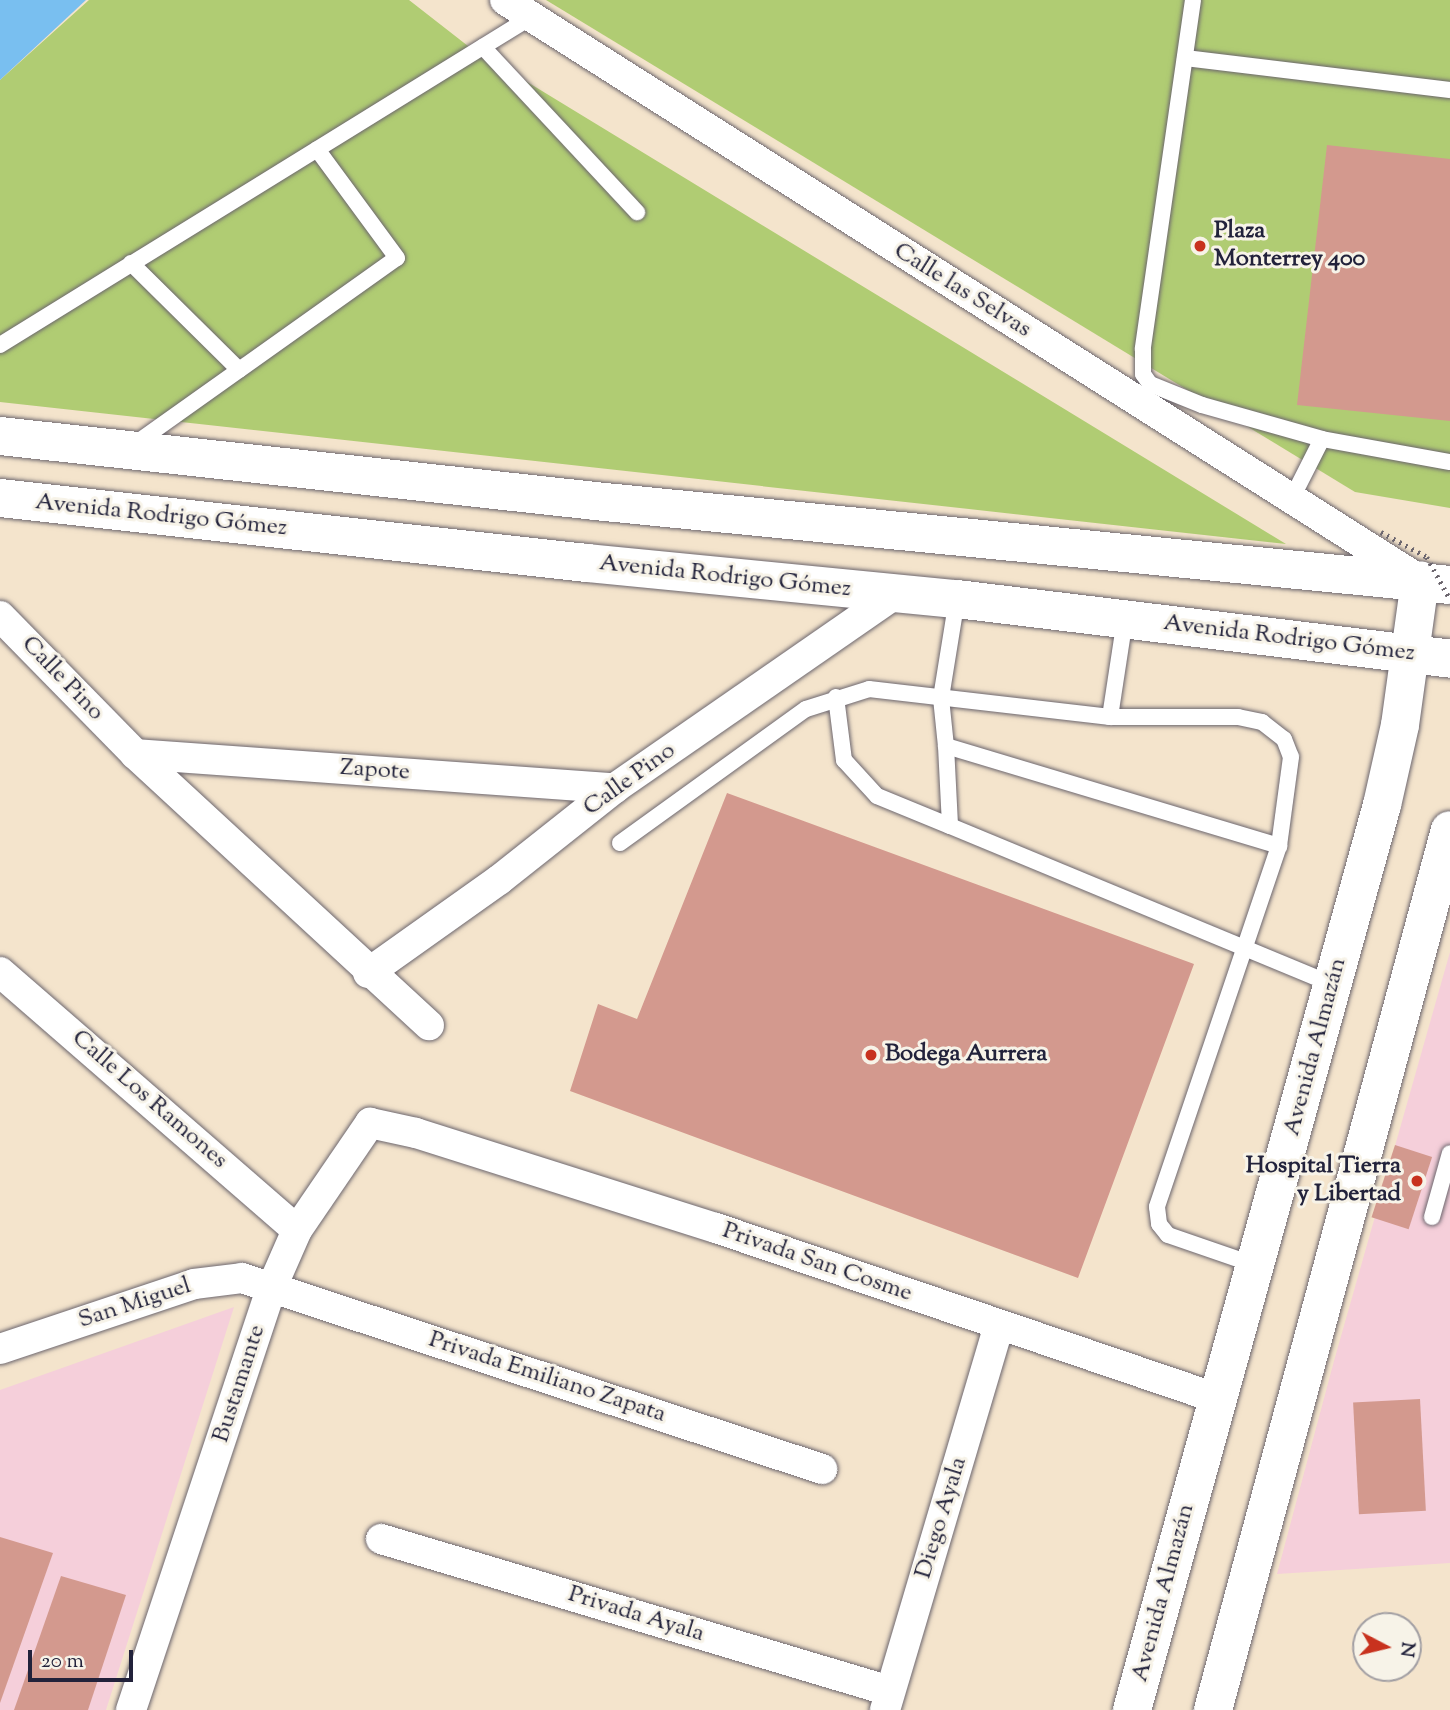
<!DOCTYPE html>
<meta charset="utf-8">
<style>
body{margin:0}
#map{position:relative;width:1450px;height:1710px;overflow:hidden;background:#f4e4cc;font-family:"Sorts Mill Goudy",serif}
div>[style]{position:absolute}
.built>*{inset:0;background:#f5cfda}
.green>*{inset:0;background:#b0cc73}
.water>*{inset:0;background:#79bff0}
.building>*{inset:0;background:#d3998e;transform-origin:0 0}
.roads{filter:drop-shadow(0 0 2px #6c666e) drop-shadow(0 0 2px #6c666e)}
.lane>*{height:16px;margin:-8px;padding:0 8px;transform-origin:8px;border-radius:8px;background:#fff}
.street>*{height:30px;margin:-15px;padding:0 15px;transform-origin:15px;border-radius:15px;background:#fff}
.secondary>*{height:38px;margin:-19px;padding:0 19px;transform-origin:19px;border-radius:19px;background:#fff}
.path-bridge>*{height:4.5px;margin-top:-2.25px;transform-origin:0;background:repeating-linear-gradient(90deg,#6c666e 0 2px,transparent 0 7px)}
.dots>*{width:19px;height:19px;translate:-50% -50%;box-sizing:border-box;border:4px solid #f7f3e8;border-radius:50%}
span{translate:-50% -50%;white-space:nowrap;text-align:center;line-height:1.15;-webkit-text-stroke:6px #f7f3e8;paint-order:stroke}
.poi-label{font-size:24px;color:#22223b;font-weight:700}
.left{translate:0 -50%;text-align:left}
.right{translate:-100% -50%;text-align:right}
.street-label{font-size:24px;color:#22223b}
.north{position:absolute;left:1352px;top:1612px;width:70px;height:70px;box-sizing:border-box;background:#f7f3e8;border:2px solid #a29fa3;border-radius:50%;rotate:97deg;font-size:19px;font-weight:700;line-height:28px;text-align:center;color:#22223b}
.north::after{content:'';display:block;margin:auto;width:24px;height:32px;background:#c8321e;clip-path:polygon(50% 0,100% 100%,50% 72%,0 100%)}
.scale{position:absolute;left:28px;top:1650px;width:105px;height:32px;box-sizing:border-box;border:4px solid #22223b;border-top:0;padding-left:9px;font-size:21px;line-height:24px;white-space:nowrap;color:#22223b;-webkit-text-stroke:5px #f7f3e8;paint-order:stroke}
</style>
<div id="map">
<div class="built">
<i style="clip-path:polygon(1450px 952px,1450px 1563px,1277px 1574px,1334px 1361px)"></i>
<i style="clip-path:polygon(234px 1307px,106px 1710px,0 1710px,0 1390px)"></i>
</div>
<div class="green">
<i style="clip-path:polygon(89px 0,409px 0,468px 46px,1286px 544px,0 402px,0 80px)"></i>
<i style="clip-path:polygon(546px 0,1450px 0,1450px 508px,1355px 492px)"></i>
</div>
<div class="water">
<i style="clip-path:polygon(0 0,86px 0,0 80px)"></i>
</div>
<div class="building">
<i style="clip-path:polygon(1327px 145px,1450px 159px,1450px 421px,1297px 405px)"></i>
<i style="clip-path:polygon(727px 793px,1194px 964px,1078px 1278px,570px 1091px,598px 1004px,637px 1019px)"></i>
<i style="left:1395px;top:1145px;width:39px;height:76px;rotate:18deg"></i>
<i style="left:1420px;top:1399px;width:112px;height:67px;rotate:87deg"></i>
<i style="clip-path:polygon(0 1537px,53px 1553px,0 1703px)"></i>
<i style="clip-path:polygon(61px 1576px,126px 1595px,88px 1710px,14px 1710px)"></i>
</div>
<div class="roads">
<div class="lane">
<i style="left:1193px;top:0;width:353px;rotate:98.2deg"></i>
<i style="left:1143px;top:349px;width:25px;rotate:90deg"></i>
<i style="left:1143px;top:374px;width:12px;rotate:55deg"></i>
<i style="left:1150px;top:384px;width:56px;rotate:22deg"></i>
<i style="left:1202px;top:405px;width:125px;rotate:15.8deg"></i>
<i style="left:483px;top:47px;width:226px;rotate:47deg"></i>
<i style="left:1185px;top:58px;width:267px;rotate:6.9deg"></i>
<i style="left:131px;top:263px;width:152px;rotate:44.7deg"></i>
<i style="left:0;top:345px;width:624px;rotate:-31.7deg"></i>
<i style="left:135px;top:444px;width:321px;rotate:-35.4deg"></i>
<i style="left:397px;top:258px;width:135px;rotate:-126.3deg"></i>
<i style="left:1291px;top:500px;width:68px;rotate:-63.1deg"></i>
<i style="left:1322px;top:439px;width:130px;rotate:10.2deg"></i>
<i style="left:957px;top:599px;width:100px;rotate:99.2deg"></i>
<i style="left:941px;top:698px;width:48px;rotate:84.1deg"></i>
<i style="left:946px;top:746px;width:348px;rotate:16.7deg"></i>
<i style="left:836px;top:697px;width:64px;rotate:82.8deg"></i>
<i style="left:844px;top:760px;width:49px;rotate:47.5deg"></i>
<i style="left:877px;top:796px;width:79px;rotate:22.3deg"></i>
<i style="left:1110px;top:717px;width:99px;rotate:-81.3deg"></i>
<i style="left:946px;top:746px;width:80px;rotate:87.1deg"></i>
<i style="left:950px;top:826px;width:415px;rotate:22.5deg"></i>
<i style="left:620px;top:843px;width:229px;rotate:-35.8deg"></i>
<i style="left:806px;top:709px;width:66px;rotate:-17.6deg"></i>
<i style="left:869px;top:689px;width:243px;rotate:6.6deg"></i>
<i style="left:1110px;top:717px;width:128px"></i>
<i style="left:1238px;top:717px;width:25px;rotate:12deg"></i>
<i style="left:1262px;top:722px;width:28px;rotate:38deg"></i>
<i style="left:1284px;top:739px;width:19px;rotate:69deg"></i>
<i style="left:1291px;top:757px;width:90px;rotate:97.7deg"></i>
<i style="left:1279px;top:846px;width:381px;rotate:108.7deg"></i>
<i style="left:1157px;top:1207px;width:17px;rotate:83deg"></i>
<i style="left:1159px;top:1224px;width:14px;rotate:51deg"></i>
<i style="left:1168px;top:1235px;width:92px;rotate:19deg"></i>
<i style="left:1432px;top:1217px;width:66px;rotate:-74.3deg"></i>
</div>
<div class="street">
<i style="left:505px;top:0;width:1083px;rotate:32.37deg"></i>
<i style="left:0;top:616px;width:193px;rotate:45.6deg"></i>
<i style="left:135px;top:754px;width:400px;rotate:42.7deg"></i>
<i style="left:135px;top:754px;width:481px;rotate:4.1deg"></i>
<i style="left:0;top:972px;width:393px;rotate:41deg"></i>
<i style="left:368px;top:973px;width:161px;rotate:-35.4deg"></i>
<i style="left:499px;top:880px;width:148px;rotate:-38.4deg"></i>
<i style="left:615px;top:788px;width:343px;rotate:-34.7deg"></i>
<i style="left:0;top:1349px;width:205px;rotate:-18.5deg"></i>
<i style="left:194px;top:1284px;width:48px;rotate:-7.1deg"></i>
<i style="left:242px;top:1278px;width:611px;rotate:18.23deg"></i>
<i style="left:381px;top:1539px;width:531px;rotate:16.63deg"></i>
<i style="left:131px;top:1710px;width:446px;rotate:-71.6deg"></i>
<i style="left:272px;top:1287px;width:62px;rotate:-66.3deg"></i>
<i style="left:297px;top:1230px;width:130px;rotate:-55.7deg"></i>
<i style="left:370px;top:1123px;width:47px;rotate:12.3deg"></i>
<i style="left:416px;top:1133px;width:315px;rotate:17.6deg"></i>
<i style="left:716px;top:1228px;width:528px;rotate:18.78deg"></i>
<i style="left:885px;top:1710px;width:401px;rotate:-73.5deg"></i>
</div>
<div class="secondary">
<i style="left:0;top:436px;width:599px;rotate:6.23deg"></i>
<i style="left:595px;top:501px;width:859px;rotate:5.61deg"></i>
<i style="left:0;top:498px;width:591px;rotate:6.32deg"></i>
<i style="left:587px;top:563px;width:372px;rotate:5.6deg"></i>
<i style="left:957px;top:599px;width:497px;rotate:6.9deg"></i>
<i style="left:1132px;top:1710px;width:939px;rotate:-74.56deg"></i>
<i style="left:1382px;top:805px;width:82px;rotate:-77.3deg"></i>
<i style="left:1400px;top:725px;width:146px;rotate:-82.1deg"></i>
<i style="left:1213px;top:1710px;width:911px;rotate:-74.93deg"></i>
</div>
</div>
<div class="path-bridge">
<i style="left:1381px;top:532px;width:52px;rotate:28.5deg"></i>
<i style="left:1427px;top:557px;width:48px;rotate:61.3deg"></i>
</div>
<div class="dots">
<i style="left:1200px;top:246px;background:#c8321e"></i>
<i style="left:871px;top:1055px;background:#c8321e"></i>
<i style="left:1417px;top:1181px;background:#c8321e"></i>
</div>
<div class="poi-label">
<span class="left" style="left:1214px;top:246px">Plaza<br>Monterrey 400</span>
<span class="left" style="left:885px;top:1055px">Bodega Aurrera</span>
<span class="right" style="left:1401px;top:1181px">Hospital Tierra<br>y Libertad</span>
</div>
<div class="street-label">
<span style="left:962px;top:291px;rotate:32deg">Calle las Selvas</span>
<span style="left:161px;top:516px;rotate:6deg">Avenida Rodrigo Gómez</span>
<span style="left:725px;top:577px;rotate:6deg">Avenida Rodrigo Gómez</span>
<span style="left:1289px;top:639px;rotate:7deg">Avenida Rodrigo Gómez</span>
<span style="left:62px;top:679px;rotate:46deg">Calle Pino</span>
<span style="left:375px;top:771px;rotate:4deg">Zapote</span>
<span style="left:630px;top:780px;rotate:-36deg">Calle Pino</span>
<span style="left:1316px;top:1047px;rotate:-75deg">Avenida Almazán</span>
<span style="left:149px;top:1100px;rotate:41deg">Calle Los Ramones</span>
<span style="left:817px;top:1263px;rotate:19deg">Privada San Cosme</span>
<span style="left:135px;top:1304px;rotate:-18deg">San Miguel</span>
<span style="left:547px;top:1378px;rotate:18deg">Privada Emiliano Zapata</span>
<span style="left:240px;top:1384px;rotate:-72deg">Bustamante</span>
<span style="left:942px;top:1518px;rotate:-73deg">Diego Ayala</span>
<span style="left:1164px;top:1593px;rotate:-75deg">Avenida Almazán</span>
<span style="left:636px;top:1615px;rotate:17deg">Privada Ayala</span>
</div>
<div class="north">N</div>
<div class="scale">20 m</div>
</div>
